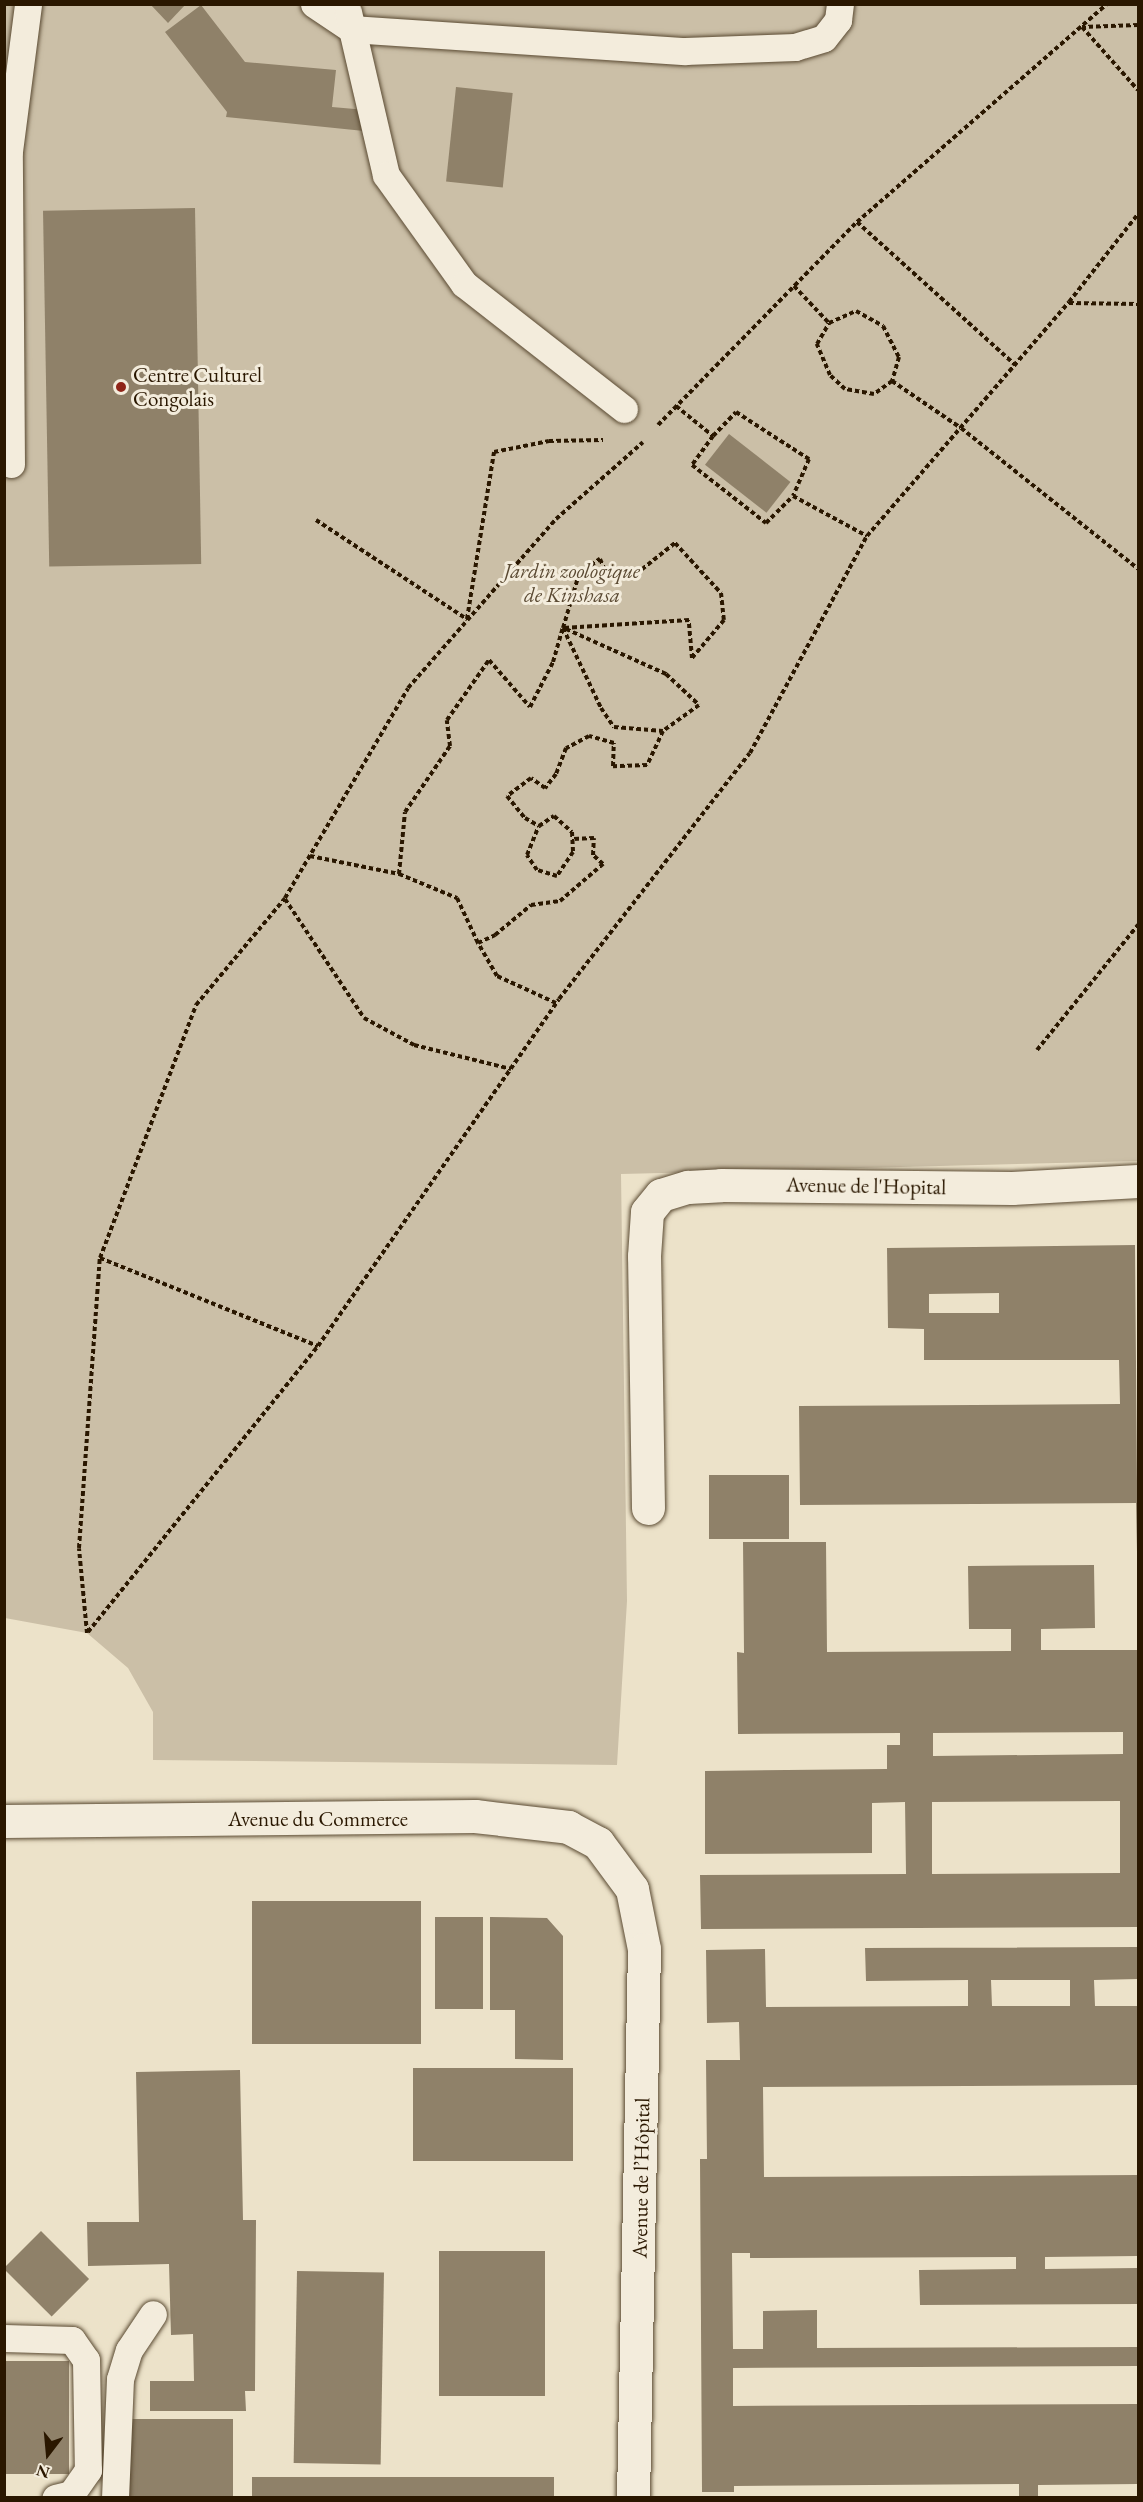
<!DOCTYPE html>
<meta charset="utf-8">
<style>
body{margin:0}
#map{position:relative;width:1143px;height:2502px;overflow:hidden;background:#ece2c9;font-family:"EB Garamond",serif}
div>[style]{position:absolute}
.green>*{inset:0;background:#cbbfa7}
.building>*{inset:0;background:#8f8169;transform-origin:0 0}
.path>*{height:4px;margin-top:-2px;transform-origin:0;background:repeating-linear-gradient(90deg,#2a1700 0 4.5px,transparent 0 7.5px)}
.roads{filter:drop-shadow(0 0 2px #5a4a32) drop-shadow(0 0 2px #5a4a32)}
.lane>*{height:27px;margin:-13.5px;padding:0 13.5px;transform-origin:13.5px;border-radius:13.5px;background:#f3ecdc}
.street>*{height:33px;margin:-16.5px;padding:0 16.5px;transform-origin:16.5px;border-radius:16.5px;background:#f3ecdc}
.dots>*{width:16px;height:16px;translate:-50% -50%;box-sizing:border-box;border:3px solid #f3ecdc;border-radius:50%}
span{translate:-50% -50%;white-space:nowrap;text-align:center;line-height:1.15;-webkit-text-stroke:6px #f3ecdc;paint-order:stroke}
.poi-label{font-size:21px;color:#2a1700}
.left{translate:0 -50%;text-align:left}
.park-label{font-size:21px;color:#5a4932;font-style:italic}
.street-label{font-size:21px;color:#2a1700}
.frame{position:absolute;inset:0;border:6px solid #2a1700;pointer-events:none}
.north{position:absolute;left:18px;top:2424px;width:60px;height:60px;-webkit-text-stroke:4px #f3ecdc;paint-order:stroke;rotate:196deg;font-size:16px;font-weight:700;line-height:24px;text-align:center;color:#2a1700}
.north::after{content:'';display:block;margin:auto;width:21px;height:27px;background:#2a1700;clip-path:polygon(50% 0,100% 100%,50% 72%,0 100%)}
</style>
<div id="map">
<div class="green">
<i style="clip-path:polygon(4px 5px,1138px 5px,1138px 1161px,621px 1174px,627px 1601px,617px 1765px,153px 1760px,153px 1712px,128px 1668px,87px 1633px,5px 1618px)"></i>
</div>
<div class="building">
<i style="clip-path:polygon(150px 4px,186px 4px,168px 23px)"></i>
<i style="clip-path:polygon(201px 5px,245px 62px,336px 70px,332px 107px,366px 110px,364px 131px,226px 117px,227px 112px,165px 32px)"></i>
<i style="left:456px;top:87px;width:57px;height:95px;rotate:6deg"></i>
<i style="left:195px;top:208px;width:356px;height:152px;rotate:89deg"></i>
<i style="left:729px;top:434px;width:78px;height:39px;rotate:38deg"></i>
<i style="clip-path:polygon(evenodd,1135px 1245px,1138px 1601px,1136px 1503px,800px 1505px,799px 1406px,1120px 1404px,1119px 1360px,924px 1360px,924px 1329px,888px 1328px,887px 1248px,1135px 1245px,999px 1293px,999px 1313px,929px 1313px,929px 1294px,999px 1293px)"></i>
<i style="left:709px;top:1475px;width:80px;height:64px"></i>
<i style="clip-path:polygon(evenodd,743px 1542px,826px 1542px,827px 1652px,1011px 1651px,1011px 1629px,969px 1629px,968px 1566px,1094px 1565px,1095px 1628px,1041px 1629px,1041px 1650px,1138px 1650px,1138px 1927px,701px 1929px,700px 1875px,906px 1874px,905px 1802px,872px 1803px,872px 1853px,705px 1854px,705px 1771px,887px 1769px,887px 1745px,900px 1745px,900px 1733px,738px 1734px,737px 1652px,744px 1653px,743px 1542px,1123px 1732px,1123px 1754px,933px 1756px,933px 1733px,1123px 1732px,743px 1542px,1120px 1801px,1120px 1873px,932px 1874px,932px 1802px,1120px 1801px)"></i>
<i style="left:252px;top:1901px;width:169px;height:143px"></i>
<i style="left:435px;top:1917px;width:48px;height:92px"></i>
<i style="clip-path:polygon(490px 1917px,547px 1918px,563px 1936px,563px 2060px,515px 2059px,515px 2010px,490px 2010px)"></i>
<i style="clip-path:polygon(evenodd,1138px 1947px,1138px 1979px,1094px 1980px,1095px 2006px,1138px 2006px,1138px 2085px,763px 2087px,764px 2177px,1138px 2175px,1138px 2256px,1045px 2257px,1045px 2269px,1138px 2268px,1138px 2304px,920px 2305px,919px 2270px,1016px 2269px,1016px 2257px,750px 2258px,750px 2253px,732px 2253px,733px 2349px,763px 2349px,763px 2311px,817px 2310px,817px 2348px,1138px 2347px,1138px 2366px,733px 2368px,733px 2406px,1138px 2404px,1138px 2484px,1038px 2485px,1038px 2498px,1019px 2498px,1019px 2484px,734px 2486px,734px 2492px,702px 2492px,700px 2159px,707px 2159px,706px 2060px,740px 2060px,739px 2022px,707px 2023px,706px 1950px,765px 1949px,766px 2007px,968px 2006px,968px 1980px,866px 1981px,865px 1948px,1138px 1947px,991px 1980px,1070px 1980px,1070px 2006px,992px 2006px,991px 1980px)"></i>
<i style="left:413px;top:2068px;width:160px;height:93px"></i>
<i style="clip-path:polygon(240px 2070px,243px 2220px,256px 2220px,255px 2391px,245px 2391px,246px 2411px,150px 2411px,150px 2381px,194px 2381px,193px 2334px,171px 2335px,169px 2264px,88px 2266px,87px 2222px,139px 2222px,136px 2072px)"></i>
<i style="left:41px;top:2231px;width:68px;height:53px;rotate:45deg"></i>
<i style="left:439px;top:2251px;width:106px;height:145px"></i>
<i style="left:297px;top:2271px;width:87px;height:192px;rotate:1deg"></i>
<i style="left:4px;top:2361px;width:65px;height:113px"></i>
<i style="left:123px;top:2419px;width:110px;height:79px"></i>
<i style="left:252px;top:2477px;width:302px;height:21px"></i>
</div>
<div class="path">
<i style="left:1138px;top:25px;width:56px;rotate:178deg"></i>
<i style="left:1082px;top:27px;width:84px;rotate:48.4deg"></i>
<i style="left:857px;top:222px;width:213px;rotate:42.1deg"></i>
<i style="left:794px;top:286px;width:51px;rotate:46.6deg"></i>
<i style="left:1069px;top:303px;width:69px;rotate:0.8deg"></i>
<i style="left:856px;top:311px;width:31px;rotate:29deg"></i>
<i style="left:883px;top:326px;width:35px;rotate:63deg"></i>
<i style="left:899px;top:357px;width:25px;rotate:106deg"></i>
<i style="left:892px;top:381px;width:22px;rotate:144deg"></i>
<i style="left:874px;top:394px;width:29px;rotate:-170deg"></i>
<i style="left:845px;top:389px;width:21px;rotate:-137deg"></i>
<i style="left:830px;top:375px;width:34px;rotate:-113deg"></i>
<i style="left:817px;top:344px;width:24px;rotate:-60deg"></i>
<i style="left:829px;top:323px;width:30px;rotate:-24deg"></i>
<i style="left:892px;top:381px;width:83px;rotate:34.3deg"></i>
<i style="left:961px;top:428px;width:226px;rotate:38.5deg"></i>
<i style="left:676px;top:406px;width:48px;rotate:39deg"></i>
<i style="left:713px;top:436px;width:33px;rotate:-46deg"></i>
<i style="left:736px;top:412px;width:87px;rotate:32.8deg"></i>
<i style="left:809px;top:459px;width:40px;rotate:113.4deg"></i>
<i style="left:793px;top:496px;width:84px;rotate:28.4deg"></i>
<i style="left:658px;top:425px;width:284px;rotate:-45.6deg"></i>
<i style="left:857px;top:222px;width:332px;rotate:-41.1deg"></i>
<i style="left:713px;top:436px;width:36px;rotate:126deg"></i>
<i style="left:692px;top:465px;width:94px;rotate:38.1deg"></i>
<i style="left:766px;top:523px;width:38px;rotate:-45deg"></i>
<i style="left:316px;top:520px;width:181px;rotate:33.3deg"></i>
<i style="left:467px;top:619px;width:169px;rotate:-80.8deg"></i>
<i style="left:494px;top:452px;width:56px;rotate:-11.3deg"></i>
<i style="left:549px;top:441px;width:54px;rotate:-1.1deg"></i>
<i style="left:566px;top:629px;width:110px;rotate:24.2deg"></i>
<i style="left:666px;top:674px;width:45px;rotate:43.2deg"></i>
<i style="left:699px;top:705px;width:44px;rotate:144.2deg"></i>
<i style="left:554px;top:816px;width:24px;rotate:42deg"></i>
<i style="left:572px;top:832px;width:20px;rotate:87deg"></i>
<i style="left:573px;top:852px;width:29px;rotate:124deg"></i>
<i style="left:557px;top:876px;width:21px;rotate:-163deg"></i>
<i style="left:537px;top:870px;width:18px;rotate:-124deg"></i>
<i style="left:527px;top:855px;width:31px;rotate:-68deg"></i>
<i style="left:539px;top:826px;width:18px;rotate:-34deg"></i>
<i style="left:310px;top:856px;width:91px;rotate:11.4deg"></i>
<i style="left:399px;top:874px;width:63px;rotate:22.5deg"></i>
<i style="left:457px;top:898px;width:50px;rotate:65deg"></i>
<i style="left:399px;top:874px;width:62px;rotate:-84.5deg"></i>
<i style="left:405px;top:812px;width:80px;rotate:-55.7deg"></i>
<i style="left:450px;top:746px;width:26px;rotate:-97deg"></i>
<i style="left:447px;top:720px;width:73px;rotate:-55deg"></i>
<i style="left:489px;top:660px;width:62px;rotate:48.9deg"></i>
<i style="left:530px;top:707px;width:51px;rotate:-62.9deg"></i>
<i style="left:553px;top:662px;width:35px;rotate:-74deg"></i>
<i style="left:563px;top:628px;width:56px;rotate:-73.5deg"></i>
<i style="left:579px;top:574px;width:26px;rotate:-36deg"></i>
<i style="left:600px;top:559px;width:20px;rotate:66deg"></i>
<i style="left:608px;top:577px;width:28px;rotate:-6deg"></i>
<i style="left:636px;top:574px;width:50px;rotate:-38.5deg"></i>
<i style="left:675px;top:543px;width:68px;rotate:47.4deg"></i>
<i style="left:721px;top:593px;width:27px;rotate:84deg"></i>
<i style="left:724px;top:620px;width:50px;rotate:130.1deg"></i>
<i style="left:692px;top:658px;width:38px;rotate:-95deg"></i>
<i style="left:689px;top:620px;width:126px;rotate:176.4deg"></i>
<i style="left:563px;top:628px;width:89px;rotate:64.6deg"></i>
<i style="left:601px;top:708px;width:23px;rotate:56deg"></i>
<i style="left:614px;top:727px;width:49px;rotate:4.7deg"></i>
<i style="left:663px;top:731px;width:38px;rotate:115deg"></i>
<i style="left:647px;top:765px;width:34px;rotate:178deg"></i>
<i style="left:613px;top:766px;width:23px;rotate:-88deg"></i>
<i style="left:614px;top:743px;width:26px;rotate:-164deg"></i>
<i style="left:589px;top:736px;width:26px;rotate:152deg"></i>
<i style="left:566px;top:748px;width:28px;rotate:111deg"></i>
<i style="left:556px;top:774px;width:18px;rotate:128deg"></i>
<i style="left:545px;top:788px;width:17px;rotate:-144deg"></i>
<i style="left:531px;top:778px;width:30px;rotate:143deg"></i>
<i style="left:507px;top:796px;width:28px;rotate:51deg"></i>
<i style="left:525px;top:818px;width:16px;rotate:30deg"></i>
<i style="left:285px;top:899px;width:143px;rotate:56.4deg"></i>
<i style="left:364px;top:1018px;width:57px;rotate:28.4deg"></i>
<i style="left:414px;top:1045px;width:100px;rotate:13.9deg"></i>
<i style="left:556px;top:1003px;width:65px;rotate:-155.4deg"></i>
<i style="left:497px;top:976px;width:38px;rotate:-120deg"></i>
<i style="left:478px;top:943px;width:19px;rotate:-25deg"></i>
<i style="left:495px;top:935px;width:47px;rotate:-39.8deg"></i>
<i style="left:531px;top:905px;width:29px;rotate:-8deg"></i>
<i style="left:560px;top:901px;width:57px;rotate:-40.7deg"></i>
<i style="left:603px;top:864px;width:13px;rotate:-138deg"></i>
<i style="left:593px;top:855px;width:17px;rotate:-87deg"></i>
<i style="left:594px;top:838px;width:21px;rotate:177deg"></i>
<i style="left:1037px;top:1050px;width:161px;rotate:-51.1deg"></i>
<i style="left:100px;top:1258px;width:235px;rotate:22deg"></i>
<i style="left:88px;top:1632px;width:367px;rotate:-51.2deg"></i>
<i style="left:318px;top:1346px;width:422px;rotate:-55.2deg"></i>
<i style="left:559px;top:999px;width:311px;rotate:-52.2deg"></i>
<i style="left:750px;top:753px;width:247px;rotate:-61.7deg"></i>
<i style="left:867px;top:536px;width:309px;rotate:-49.2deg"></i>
<i style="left:1069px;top:302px;width:112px;rotate:-51.9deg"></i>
<i style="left:87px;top:1633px;width:85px;rotate:-95.4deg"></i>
<i style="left:79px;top:1548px;width:291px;rotate:-85.9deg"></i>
<i style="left:100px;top:1258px;width:271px;rotate:-69.2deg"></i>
<i style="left:196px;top:1005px;width:139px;rotate:-50.2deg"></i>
<i style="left:285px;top:898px;width:243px;rotate:-59.6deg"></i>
<i style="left:408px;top:688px;width:225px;rotate:-48.8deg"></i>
<i style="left:556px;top:519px;width:116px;rotate:-41.5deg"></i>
</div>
<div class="roads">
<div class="lane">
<i style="left:314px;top:4px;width:45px;rotate:34deg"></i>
<i style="left:351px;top:29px;width:335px;rotate:3.8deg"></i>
<i style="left:685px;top:51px;width:110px;rotate:-2.1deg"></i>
<i style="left:795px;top:47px;width:30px;rotate:-17deg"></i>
<i style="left:824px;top:38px;width:23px;rotate:-52deg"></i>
<i style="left:838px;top:20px;width:16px;rotate:-83deg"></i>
<i style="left:348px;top:12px;width:167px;rotate:76.9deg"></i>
<i style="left:386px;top:175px;width:134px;rotate:54.4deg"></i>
<i style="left:464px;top:284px;width:203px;rotate:38deg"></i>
<i style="left:11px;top:464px;width:313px;rotate:-90.4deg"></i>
<i style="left:9px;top:151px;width:148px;rotate:-82.6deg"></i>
<i style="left:4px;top:2338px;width:68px;rotate:1.7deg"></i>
<i style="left:72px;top:2340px;width:24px;rotate:55deg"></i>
<i style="left:86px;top:2360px;width:110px;rotate:89deg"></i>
<i style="left:88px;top:2470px;width:29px;rotate:125deg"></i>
<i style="left:71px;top:2494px;width:16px;rotate:166deg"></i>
<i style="left:115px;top:2498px;width:119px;rotate:-87.6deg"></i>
<i style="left:120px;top:2379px;width:30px;rotate:-73deg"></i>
<i style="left:129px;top:2350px;width:43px;rotate:-56.3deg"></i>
</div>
<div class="street">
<i style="left:648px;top:1508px;width:252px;rotate:-90.9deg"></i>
<i style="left:644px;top:1256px;width:44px;rotate:-86.1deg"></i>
<i style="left:647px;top:1212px;width:22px;rotate:-51deg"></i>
<i style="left:661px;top:1195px;width:28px;rotate:-17deg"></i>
<i style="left:688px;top:1187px;width:33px;rotate:-3deg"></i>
<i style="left:721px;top:1185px;width:291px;rotate:0.6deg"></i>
<i style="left:1012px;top:1188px;width:126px;rotate:-3.2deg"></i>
<i style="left:4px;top:1821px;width:471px;rotate:-0.6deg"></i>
<i style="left:475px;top:1816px;width:94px;rotate:6.7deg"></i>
<i style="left:568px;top:1827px;width:34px;rotate:28deg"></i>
<i style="left:598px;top:1843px;width:57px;rotate:53.5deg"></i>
<i style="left:632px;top:1889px;width:61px;rotate:78.7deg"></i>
<i style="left:644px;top:1949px;width:549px;rotate:91.15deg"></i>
</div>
</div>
<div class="dots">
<i style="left:121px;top:387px;background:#8f2418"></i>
</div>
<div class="poi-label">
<span class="left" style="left:133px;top:387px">Centre Culturel<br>Congolais</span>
</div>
<div class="park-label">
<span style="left:572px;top:583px">Jardin zoologique<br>de Kinshasa</span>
</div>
<div class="street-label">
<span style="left:866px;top:1186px;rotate:1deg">Avenue de l'Hopital</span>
<span style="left:318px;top:1819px">Avenue du Commerce</span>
<span style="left:641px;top:2178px;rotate:-89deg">Avenue de l’Hôpital</span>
</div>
<div class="frame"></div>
<div class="north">N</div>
</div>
